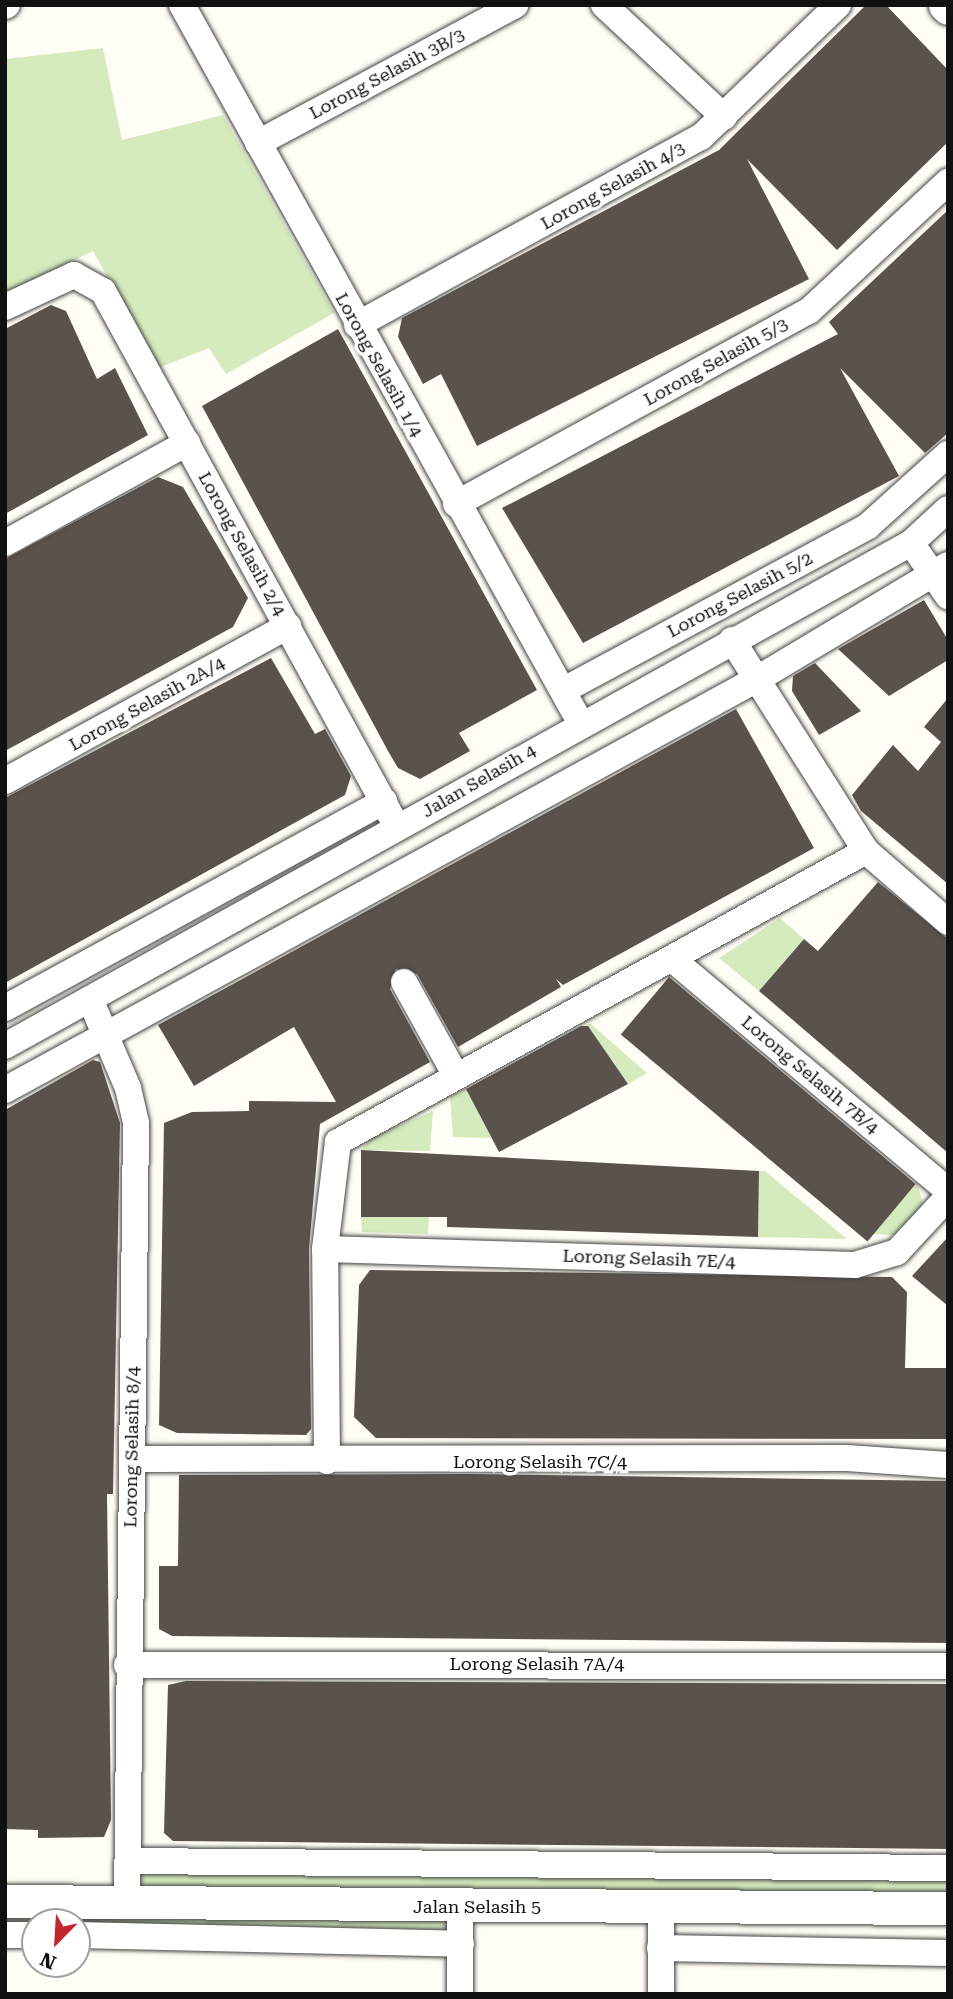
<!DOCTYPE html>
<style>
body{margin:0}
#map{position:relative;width:953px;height:1999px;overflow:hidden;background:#fffdf5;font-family:"Roboto Serif",serif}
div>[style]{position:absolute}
.green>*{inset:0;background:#d5ebbd}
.building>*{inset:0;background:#5a524d;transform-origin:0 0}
.roads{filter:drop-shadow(0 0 2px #444) drop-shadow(0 0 2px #444)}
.minor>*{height:26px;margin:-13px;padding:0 13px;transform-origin:13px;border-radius:13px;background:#fff}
.tertiary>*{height:33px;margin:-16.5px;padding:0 16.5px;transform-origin:16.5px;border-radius:16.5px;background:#fff}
span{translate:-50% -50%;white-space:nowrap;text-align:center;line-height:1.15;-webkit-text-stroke:7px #fff;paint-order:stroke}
.street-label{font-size:18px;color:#111}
.frame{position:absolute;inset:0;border:7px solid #111;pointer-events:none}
.north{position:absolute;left:21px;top:1908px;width:70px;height:70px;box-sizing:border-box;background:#fff;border:2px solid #a0a0a0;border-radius:50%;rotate:204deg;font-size:19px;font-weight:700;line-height:28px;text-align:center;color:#111}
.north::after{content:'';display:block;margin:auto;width:24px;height:32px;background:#c4262e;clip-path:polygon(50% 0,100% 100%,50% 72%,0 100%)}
</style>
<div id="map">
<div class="green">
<i style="clip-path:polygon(103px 48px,122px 140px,223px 115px,334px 313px,226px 374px,209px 348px,158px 368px,93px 251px,5px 293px,5px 59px)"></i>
<i style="clip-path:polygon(780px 918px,804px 939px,759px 991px,719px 958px)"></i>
<i style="clip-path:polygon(586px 1024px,591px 1024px,647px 1073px,628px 1084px)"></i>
<i style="clip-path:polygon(466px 1088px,491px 1138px,453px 1137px,450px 1097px)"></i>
<i style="clip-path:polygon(433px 1111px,430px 1151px,361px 1150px,371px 1138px)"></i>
<i style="clip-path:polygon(759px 1171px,765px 1171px,847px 1239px,758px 1237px)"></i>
<i style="clip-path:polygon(917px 1183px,923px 1204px,896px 1235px,870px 1234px)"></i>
<i style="clip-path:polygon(361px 1217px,429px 1217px,428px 1234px,362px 1232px)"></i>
<i style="clip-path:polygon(128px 1861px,948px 1868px,948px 1908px,461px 1907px,461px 1944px,77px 1922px,35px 1922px,5px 1935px,5px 1901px,127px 1904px)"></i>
</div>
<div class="building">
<i style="clip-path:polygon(866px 5px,886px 5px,948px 70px,948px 142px,837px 250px,747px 159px,809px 279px,477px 446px,441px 374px,423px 384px,398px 337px,402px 318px,719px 150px)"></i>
<i style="clip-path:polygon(948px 210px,948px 433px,925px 453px,840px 368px,899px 476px,583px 643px,502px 508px,838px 334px,829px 322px)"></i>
<i style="clip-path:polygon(51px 305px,66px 311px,97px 379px,115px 368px,148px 435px,5px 514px,5px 329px)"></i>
<i style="clip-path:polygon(338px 329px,537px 690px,459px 733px,470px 751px,420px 779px,398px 768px,388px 751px,202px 406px)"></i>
<i style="clip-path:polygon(158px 477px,183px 487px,248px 598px,233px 627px,5px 751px,5px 559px)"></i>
<i style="clip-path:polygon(924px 600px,948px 640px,948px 660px,889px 696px,838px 649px)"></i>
<i style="clip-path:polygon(271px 658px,315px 734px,325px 729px,351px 776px,345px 795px,5px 983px,5px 798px)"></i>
<i style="clip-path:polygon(815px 663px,861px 711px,819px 735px,792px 691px,793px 676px)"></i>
<i style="clip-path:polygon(948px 698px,948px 884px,861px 811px,852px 795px,893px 745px,918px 771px,941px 742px,924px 727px)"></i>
<i style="clip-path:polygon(736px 709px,814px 848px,563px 985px,556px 979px,561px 987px,458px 1047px,417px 974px,396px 969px,390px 989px,430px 1062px,320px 1124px,309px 1249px,311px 1429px,306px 1435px,177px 1433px,159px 1425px,164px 1123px,192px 1112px,249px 1111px,249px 1101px,336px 1102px,294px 1027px,194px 1086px,158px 1025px)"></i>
<i style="clip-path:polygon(878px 882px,948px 939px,948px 1153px,759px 991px,804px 939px,818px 951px)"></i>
<i style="left:669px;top:977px;width:322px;height:75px;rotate:40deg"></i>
<i style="clip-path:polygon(581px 1026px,588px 1026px,628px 1084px,499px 1152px,466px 1089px)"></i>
<i style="clip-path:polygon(93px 1060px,100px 1062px,120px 1123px,113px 1494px,107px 1494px,111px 1820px,104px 1837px,38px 1838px,38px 1830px,5px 1829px,5px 1110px)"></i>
<i style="clip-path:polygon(361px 1150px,759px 1171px,758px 1237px,447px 1227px,447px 1217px,361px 1217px)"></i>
<i style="clip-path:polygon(948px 1237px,948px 1306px,912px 1276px)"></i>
<i style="clip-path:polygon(370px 1270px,892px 1277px,907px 1292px,905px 1368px,948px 1368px,948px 1439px,376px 1438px,354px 1417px,359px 1285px)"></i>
<i style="clip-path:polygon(469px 1474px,948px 1481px,948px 1643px,172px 1636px,159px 1629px,159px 1566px,178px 1566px,179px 1475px)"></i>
<i style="clip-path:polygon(186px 1681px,948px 1684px,948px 1849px,173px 1841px,164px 1833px,168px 1685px)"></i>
</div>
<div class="roads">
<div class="minor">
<i style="left:182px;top:5px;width:820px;rotate:60.97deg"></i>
<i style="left:604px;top:5px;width:164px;rotate:43deg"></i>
<i style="left:5px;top:6px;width:2px;rotate:-27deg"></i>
<i style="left:258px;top:143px;width:292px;rotate:-28.2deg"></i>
<i style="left:5px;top:307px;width:76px;rotate:-24.9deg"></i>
<i style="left:74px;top:275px;width:33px;rotate:29deg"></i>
<i style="left:103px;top:291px;width:611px;rotate:61.25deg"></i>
<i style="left:357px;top:325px;width:392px;rotate:-28.7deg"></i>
<i style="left:701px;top:137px;width:190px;rotate:-43.9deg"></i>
<i style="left:456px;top:504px;width:402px;rotate:-28.7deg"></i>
<i style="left:809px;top:311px;width:190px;rotate:-42.9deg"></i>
<i style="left:5px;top:543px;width:208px;rotate:-28.8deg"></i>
<i style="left:911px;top:543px;width:65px;rotate:55.1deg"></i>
<i style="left:732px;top:640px;width:250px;rotate:57.6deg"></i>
<i style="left:866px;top:851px;width:108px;rotate:40.9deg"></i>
<i style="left:564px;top:690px;width:345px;rotate:-28.3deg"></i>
<i style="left:868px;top:526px;width:108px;rotate:-42deg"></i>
<i style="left:5px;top:781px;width:323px;rotate:-28.7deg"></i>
<i style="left:672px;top:959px;width:361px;rotate:40deg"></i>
<i style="left:404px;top:982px;width:107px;rotate:61deg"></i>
<i style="left:90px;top:999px;width:97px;rotate:66.9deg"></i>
<i style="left:128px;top:1088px;width:36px;rotate:77deg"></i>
<i style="left:136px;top:1123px;width:781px;rotate:90.66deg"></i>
<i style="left:5px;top:1008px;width:432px;rotate:-28.6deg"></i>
<i style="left:5px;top:1046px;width:1036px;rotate:-29.04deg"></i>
<i style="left:911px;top:543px;width:50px;rotate:-42.6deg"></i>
<i style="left:5px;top:1090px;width:859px;rotate:-28.65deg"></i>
<i style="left:759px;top:678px;width:220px;rotate:-30.9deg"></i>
<i style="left:325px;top:1249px;width:530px;rotate:1.73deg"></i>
<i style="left:855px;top:1265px;width:44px;rotate:-17.2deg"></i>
<i style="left:897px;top:1252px;width:75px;rotate:-47.2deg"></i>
<i style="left:133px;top:1459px;width:714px;rotate:-0.08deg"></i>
<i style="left:847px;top:1458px;width:101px;rotate:4deg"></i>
<i style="left:327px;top:1461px;width:212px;rotate:-90.5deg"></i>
<i style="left:325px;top:1249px;width:108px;rotate:-83.1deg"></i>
<i style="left:338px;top:1142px;width:603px;rotate:-28.86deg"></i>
<i style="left:127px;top:1665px;width:821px;rotate:0.07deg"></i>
<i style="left:128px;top:1861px;width:820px;rotate:0.49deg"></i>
<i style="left:5px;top:1935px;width:30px"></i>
<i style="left:77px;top:1935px;width:384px;rotate:1.3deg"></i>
<i style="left:660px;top:1948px;width:288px;rotate:1deg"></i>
<i style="left:460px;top:1994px;width:87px;rotate:-90deg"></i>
<i style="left:661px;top:1994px;width:84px;rotate:-90deg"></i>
</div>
<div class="tertiary">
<i style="left:945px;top:5px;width:4px;rotate:45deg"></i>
<i style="left:5px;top:1901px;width:943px;rotate:0.43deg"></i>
</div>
</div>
<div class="street-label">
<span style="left:387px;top:74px;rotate:-28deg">Lorong Selasih 3B/3</span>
<span style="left:613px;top:186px;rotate:-29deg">Lorong Selasih 4/3</span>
<span style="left:716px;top:362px;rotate:-29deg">Lorong Selasih 5/3</span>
<span style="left:379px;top:365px;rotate:61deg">Lorong Selasih 1/4</span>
<span style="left:242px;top:544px;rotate:61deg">Lorong Selasih 2/4</span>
<span style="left:740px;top:595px;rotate:-28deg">Lorong Selasih 5/2</span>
<span style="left:147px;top:704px;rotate:-29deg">Lorong Selasih 2A/4</span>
<span style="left:479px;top:781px;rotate:-30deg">Jalan Selasih 4</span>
<span style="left:810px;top:1075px;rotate:40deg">Lorong Selasih 7B/4</span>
<span style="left:649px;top:1259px;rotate:2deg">Lorong Selasih 7E/4</span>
<span style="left:132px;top:1447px;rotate:-89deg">Lorong Selasih 8/4</span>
<span style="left:540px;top:1462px">Lorong Selasih 7C/4</span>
<span style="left:537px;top:1664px">Lorong Selasih 7A/4</span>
<span style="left:477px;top:1907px">Jalan Selasih 5</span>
</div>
<div class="frame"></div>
<div class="north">N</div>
</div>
